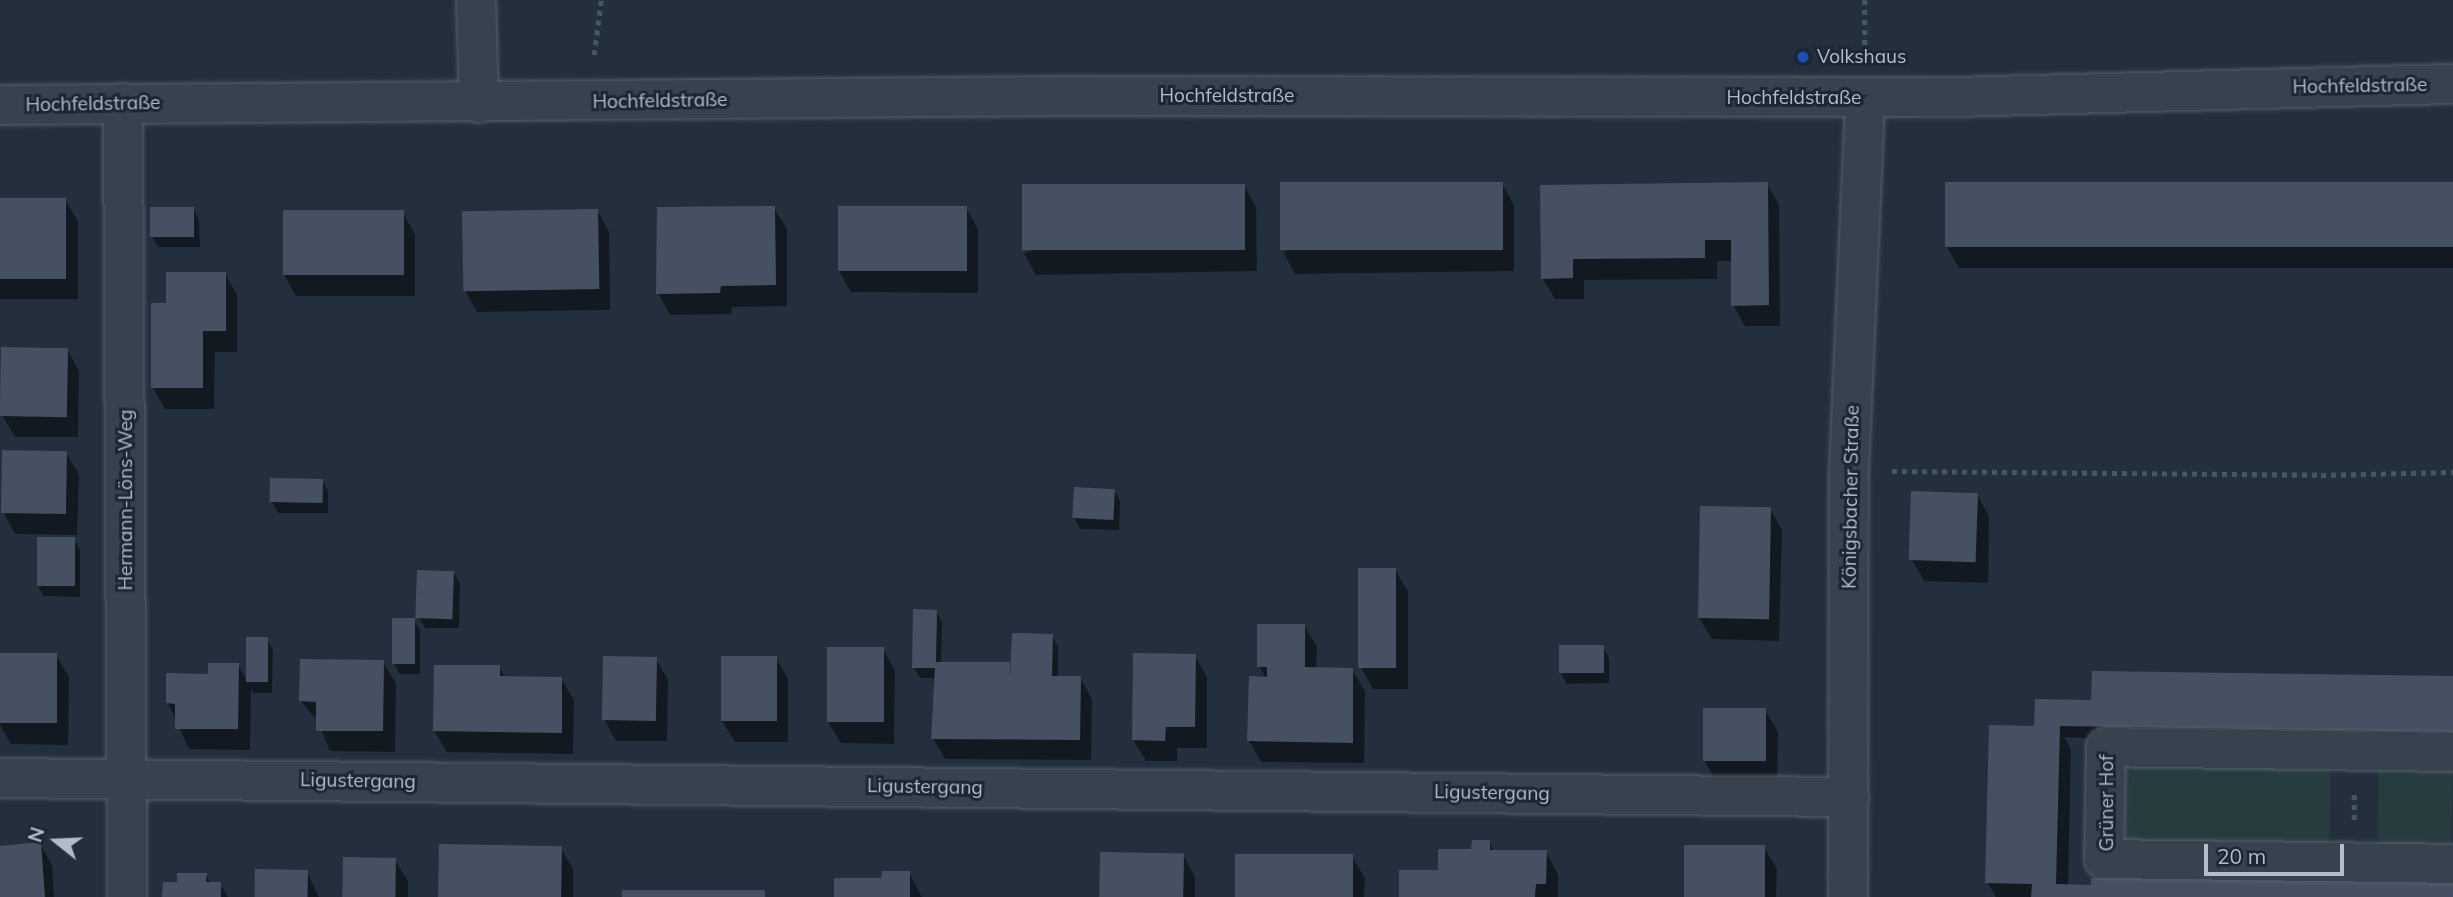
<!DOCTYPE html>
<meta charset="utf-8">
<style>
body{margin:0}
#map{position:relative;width:2453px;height:897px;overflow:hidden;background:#242f3e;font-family:Mulish,sans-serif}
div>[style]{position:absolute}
.green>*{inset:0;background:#263c3f;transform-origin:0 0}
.shadow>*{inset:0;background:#0007}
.building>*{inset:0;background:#455162;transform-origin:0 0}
.path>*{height:4.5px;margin-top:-2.25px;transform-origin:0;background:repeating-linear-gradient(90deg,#44595c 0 5px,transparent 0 10px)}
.roads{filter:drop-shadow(0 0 2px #565f6c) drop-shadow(0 0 2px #565f6c)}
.street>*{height:38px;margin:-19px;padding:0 19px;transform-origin:19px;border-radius:19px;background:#38414e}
.dots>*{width:19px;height:19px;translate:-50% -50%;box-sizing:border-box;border:4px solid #1d2633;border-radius:50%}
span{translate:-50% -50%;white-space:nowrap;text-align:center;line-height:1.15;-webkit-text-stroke:6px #1d2633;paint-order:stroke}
.poi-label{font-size:19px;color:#b4bcc9}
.left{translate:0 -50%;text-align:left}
.street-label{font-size:19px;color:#b4bcc9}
.north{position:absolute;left:21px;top:806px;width:70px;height:70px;-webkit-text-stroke:5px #1d2633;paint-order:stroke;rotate:288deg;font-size:19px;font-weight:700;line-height:28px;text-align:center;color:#b4bcc9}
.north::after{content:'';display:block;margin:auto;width:24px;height:32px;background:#b4bcc9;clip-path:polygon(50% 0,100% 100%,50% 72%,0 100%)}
.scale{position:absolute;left:2204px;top:844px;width:140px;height:32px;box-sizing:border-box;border:4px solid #b4bcc9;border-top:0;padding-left:9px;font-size:21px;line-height:24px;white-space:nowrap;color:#b4bcc9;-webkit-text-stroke:5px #1d2633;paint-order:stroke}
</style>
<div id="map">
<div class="green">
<i style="left:2106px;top:747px;width:225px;height:112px;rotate:1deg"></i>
<i style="left:2379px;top:751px;width:74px;height:112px;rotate:1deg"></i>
</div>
<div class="shadow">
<i style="clip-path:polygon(1502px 184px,1514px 205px,1514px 271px,1295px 274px,1283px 252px)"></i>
<i style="clip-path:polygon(1767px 184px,1779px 205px,1780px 326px,1745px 326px,1733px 305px,1733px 261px,1717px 261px,1717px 279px,1584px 280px,1584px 299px,1555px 299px,1542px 278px,1542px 187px)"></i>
<i style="clip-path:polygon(2453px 184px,2453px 268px,1959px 268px,1947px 247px,1947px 185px)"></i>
<i style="clip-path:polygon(1244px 185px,1256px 207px,1257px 271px,1036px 275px,1024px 253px)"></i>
<i style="clip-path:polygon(0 200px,65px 200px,78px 221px,78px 299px,0 299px)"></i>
<i style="clip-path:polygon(774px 208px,787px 229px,787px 306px,732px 307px,731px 314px,670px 315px,658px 293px)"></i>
<i style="clip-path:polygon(966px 208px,978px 229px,978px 293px,851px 292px,839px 271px)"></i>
<i style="clip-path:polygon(193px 209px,199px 220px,200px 247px,158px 247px,152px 236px)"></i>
<i style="clip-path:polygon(597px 210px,609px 232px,610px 310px,477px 312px,465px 290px)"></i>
<i style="clip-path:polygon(403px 213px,415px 234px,415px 296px,296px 296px,284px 275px)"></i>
<i style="clip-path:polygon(225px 274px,237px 295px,237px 352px,215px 352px,214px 409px,165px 409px,153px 388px,167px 304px)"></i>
<i style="clip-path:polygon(67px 349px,79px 371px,78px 437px,15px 437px,2px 415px)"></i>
<i style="clip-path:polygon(66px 453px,79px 474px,77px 535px,15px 534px,3px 512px)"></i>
<i style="clip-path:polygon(322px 480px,328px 491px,328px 513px,278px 513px,272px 502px)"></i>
<i style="clip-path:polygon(1114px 490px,1120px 501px,1119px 530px,1080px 529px,1074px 518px)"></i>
<i style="clip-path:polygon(1977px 494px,1989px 516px,1988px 583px,1924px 581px,1912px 560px)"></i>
<i style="clip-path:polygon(1770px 509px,1782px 530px,1779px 641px,1712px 639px,1699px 618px)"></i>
<i style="clip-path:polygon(74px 539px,80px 550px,80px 597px,44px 596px,38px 586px)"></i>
<i style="clip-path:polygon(1395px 570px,1408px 591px,1408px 689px,1373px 689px,1361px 667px)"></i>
<i style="clip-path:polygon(453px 572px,460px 583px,459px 628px,425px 628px,419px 618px)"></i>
<i style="clip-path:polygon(936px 611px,942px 622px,941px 663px,1009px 663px,1013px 671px,1052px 636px,1058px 647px,1058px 678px,1080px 678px,1092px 699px,1091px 760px,945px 759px,933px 738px,937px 678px,920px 678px,914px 668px)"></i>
<i style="clip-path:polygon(413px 620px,420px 630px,420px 674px,400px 674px,394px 664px)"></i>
<i style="clip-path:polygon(1304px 625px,1317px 647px,1316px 669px,1352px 670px,1365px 691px,1364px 763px,1261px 762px,1249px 741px,1266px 678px,1259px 666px)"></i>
<i style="clip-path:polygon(267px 639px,273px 650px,272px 693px,253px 693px,251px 688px,250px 750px,189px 749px,168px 703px,238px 665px,247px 681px)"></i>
<i style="clip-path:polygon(1603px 647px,1609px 658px,1609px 683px,1567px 684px,1561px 674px)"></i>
<i style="clip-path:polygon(883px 649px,895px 671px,894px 744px,841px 743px,828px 722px)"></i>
<i style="clip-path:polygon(0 655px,56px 655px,69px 677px,68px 745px,11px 744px,0 725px)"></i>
<i style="clip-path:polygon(1195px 656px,1207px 677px,1207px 748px,1177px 748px,1177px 761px,1146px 761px,1133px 740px)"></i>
<i style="clip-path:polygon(776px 658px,788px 679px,788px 742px,735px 742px,722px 721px)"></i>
<i style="clip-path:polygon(656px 659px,668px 680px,667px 741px,616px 741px,604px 719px)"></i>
<i style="clip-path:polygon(383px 662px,396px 683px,395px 752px,330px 751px,318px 722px,301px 701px)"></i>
<i style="clip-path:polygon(499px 667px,505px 678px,561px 678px,574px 700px,573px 754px,447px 752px,434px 731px)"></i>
<i style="clip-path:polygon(2453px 677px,2453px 753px,2064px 737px,2071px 749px,2068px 886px,2453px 885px,2453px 897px,1996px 897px,1987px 882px,2036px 728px,2093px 702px)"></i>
<i style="clip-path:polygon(1765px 710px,1778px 732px,1777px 782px,1716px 782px,1704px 760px)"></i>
<i style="clip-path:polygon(1489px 842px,1494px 852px,1546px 852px,1558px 874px,1558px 897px,1401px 897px)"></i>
<i style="clip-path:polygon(40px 844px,52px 865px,54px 897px,0 897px,0 847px)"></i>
<i style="clip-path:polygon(1764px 847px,1777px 869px,1776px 897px,1685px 897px)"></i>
<i style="clip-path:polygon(561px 848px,573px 869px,573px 897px,440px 897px)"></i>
<i style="clip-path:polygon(1183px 855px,1195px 877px,1195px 897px,1101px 897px)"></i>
<i style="clip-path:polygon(1352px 857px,1365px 878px,1364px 897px,1237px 897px)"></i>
<i style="clip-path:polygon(395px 860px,408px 881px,408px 897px,344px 897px)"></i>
<i style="clip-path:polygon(307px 872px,319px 897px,256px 897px)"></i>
<i style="clip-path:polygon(909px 873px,922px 897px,836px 897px)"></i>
<i style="clip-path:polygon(206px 875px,211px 884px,220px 884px,228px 897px,164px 897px,180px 884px)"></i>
</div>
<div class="building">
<i style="left:1503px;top:182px;width:68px;height:223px;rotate:90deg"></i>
<i style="clip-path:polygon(1768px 182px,1769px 305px,1731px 306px,1731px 240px,1705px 240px,1705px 258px,1573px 259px,1573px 278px,1541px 279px,1540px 185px)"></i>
<i style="left:2453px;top:182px;width:65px;height:508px;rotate:90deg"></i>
<i style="left:1245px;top:184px;width:66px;height:223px;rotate:90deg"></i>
<i style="left:0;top:198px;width:66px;height:81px"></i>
<i style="clip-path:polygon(775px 206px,776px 285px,721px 286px,720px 293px,656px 294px,657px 207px)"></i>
<i style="left:838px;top:206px;width:129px;height:65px"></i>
<i style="left:150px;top:207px;width:44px;height:30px"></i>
<i style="left:598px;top:209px;width:80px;height:136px;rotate:89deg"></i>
<i style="left:283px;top:210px;width:121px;height:65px"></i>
<i style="clip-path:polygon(166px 272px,226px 272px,226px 331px,203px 331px,203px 388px,151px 388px,151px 303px,166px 303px)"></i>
<i style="left:1px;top:347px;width:67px;height:69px;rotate:1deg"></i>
<i style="left:2px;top:450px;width:65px;height:63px;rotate:1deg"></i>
<i style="left:270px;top:478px;width:53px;height:24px;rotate:1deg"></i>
<i style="left:1074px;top:487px;width:41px;height:31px;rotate:3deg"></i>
<i style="left:1911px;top:491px;width:67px;height:69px;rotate:2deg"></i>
<i style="left:1700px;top:506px;width:71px;height:112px;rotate:1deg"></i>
<i style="left:37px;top:537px;width:38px;height:49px"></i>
<i style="left:1358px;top:568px;width:38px;height:100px"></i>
<i style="left:417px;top:570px;width:37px;height:48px;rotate:2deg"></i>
<i style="clip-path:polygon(913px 609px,937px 610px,936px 662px,1010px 662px,1010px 677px,1012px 633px,1053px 634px,1052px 676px,1081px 676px,1080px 740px,931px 739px,935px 668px,912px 668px)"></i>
<i style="left:392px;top:618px;width:23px;height:46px"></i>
<i style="clip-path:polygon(1257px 624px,1305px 624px,1305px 667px,1353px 668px,1353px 743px,1247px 741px,1249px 676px,1267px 677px,1267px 667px,1257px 667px)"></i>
<i style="left:246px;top:637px;width:22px;height:45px"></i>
<i style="left:1604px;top:645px;width:28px;height:45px;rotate:90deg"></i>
<i style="left:827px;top:647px;width:57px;height:75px"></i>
<i style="left:0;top:653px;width:57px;height:70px"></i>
<i style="clip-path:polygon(1133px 653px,1196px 654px,1195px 727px,1166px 727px,1165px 741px,1132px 740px)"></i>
<i style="left:603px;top:656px;width:54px;height:64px;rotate:1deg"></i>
<i style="left:721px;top:656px;width:56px;height:65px"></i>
<i style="clip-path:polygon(300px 659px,384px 660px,383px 731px,316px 731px,316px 702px,299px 701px)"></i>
<i style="clip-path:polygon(208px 663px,239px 663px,238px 729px,175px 729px,175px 704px,166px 703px,166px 673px,208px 674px)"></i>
<i style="clip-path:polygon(434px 665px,500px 665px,500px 676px,562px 677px,562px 733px,433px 731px)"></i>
<i style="clip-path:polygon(2092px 671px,2453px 676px,2453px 732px,2060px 726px,2056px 884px,2091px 885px,2091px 878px,2453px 883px,2453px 897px,2031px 897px,2032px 884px,1985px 883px,1989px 725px,2034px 726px,2035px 699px,2091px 700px)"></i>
<i style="left:1703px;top:708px;width:63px;height:53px"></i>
<i style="clip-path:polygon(1472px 840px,1490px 840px,1490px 850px,1547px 850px,1546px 884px,1536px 884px,1535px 897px,1399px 897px,1399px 870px,1438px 870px,1438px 849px,1471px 849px)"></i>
<i style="clip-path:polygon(41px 842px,45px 897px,0 897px,0 846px)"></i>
<i style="left:439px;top:844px;width:123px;height:53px;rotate:1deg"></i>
<i style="left:1684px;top:845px;width:81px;height:52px"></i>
<i style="left:1100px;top:852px;width:84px;height:45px;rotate:1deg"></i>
<i style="left:1235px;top:854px;width:118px;height:43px"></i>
<i style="left:343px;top:857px;width:53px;height:40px;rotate:1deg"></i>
<i style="left:255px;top:869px;width:53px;height:28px;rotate:1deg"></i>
<i style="clip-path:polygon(882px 871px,910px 871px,910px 897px,834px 897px,834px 878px,881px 878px)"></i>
<i style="clip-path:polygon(177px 873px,207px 873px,206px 882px,221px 882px,221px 897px,162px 897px,163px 882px,177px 882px)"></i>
<i style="left:622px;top:890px;width:143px;height:7px"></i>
</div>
<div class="path">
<i style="left:1865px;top:0;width:54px;rotate:90deg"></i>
<i style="left:594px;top:55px;width:55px;rotate:-82.7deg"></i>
<i style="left:1892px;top:471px;width:429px;rotate:0.5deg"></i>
<i style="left:2321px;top:475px;width:132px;rotate:-1.3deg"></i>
<i style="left:2354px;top:820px;width:26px;rotate:-90deg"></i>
</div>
<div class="roads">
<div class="street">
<i style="left:476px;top:0;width:103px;rotate:88.3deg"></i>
<i style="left:123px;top:103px;width:794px;rotate:89.71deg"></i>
<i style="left:0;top:105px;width:1068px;rotate:-0.48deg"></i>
<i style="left:1068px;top:96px;width:886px;rotate:0.06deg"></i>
<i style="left:1954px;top:97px;width:499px;rotate:-1.5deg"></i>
<i style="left:2453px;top:752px;width:347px;rotate:-179.2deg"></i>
<i style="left:2106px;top:747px;width:112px;rotate:91deg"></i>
<i style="left:2104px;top:859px;width:349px;rotate:0.8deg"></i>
<i style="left:0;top:778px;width:1849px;rotate:0.59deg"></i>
<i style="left:1848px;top:897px;width:427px;rotate:-89.9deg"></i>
<i style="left:1849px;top:470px;width:373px;rotate:-87.5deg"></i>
</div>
</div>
<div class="dots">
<i style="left:1803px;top:57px;background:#1a4fb4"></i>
</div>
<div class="poi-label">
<span class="left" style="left:1817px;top:57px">Volkshaus</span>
</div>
<div class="street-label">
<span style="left:2360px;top:86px;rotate:-1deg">Hochfeldstraße</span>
<span style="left:1227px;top:96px">Hochfeldstraße</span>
<span style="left:1794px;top:98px">Hochfeldstraße</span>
<span style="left:660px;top:101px;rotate:-1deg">Hochfeldstraße</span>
<span style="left:93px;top:104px;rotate:-1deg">Hochfeldstraße</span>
<span style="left:1851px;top:497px;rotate:-89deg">Königsbacher Straße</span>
<span style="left:126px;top:500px;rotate:-90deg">Hermann-Löns-Weg</span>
<span style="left:358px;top:781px;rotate:1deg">Ligustergang</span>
<span style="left:925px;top:787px;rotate:1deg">Ligustergang</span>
<span style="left:1492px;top:793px;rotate:1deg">Ligustergang</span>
<span style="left:2107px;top:803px;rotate:-90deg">Grüner Hof</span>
</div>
<div class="north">N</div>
<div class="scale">20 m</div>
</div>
